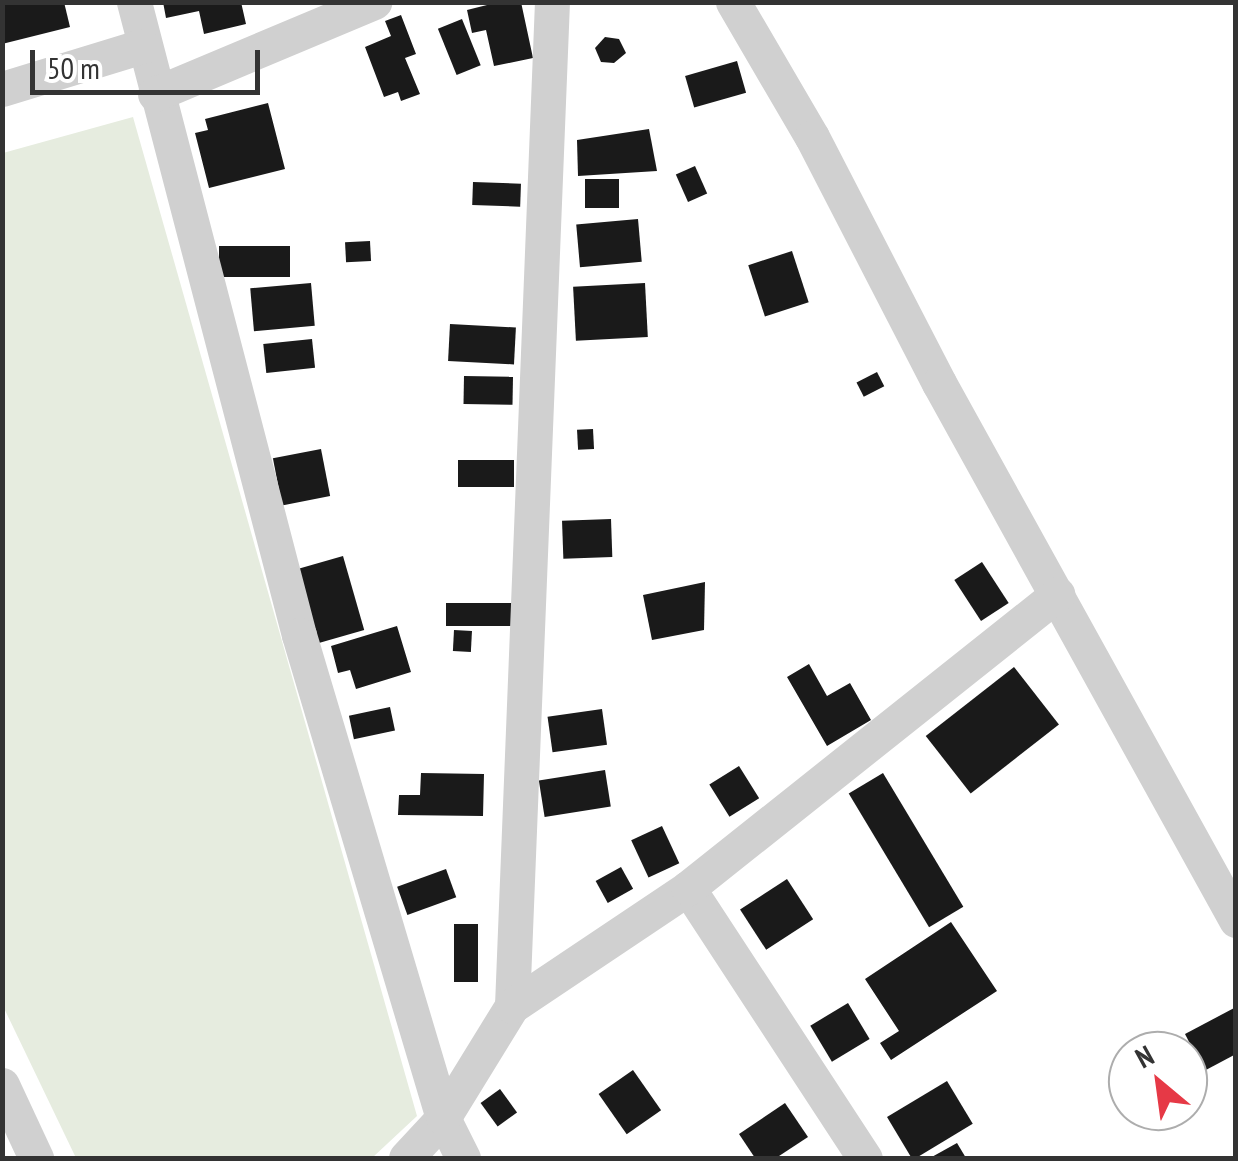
<!DOCTYPE html>
<style>
body{margin:0}
#map{position:relative;width:1238px;height:1161px;overflow:hidden;background:#fff;font-family:"PT Sans Narrow",sans-serif}
div>[style]{position:absolute}
.green>*{inset:0;background:#e6ecdf}
.building>*{inset:0;background:#1a1a1a;transform-origin:0 0}
.street>*{height:35px;margin:-17.5px;padding:0 17.5px;transform-origin:17.5px;border-radius:17.5px;background:#d0d0d0}
span{translate:-50% -50%;white-space:nowrap;text-align:center;line-height:1.15;-webkit-text-stroke:10px #fff;paint-order:stroke}
.frame{position:absolute;inset:0;border:5px solid #333;pointer-events:none}
.north{position:absolute;left:1108px;top:1031px;width:100px;height:100px;box-sizing:border-box;background:#fff;border:2px solid #adadad;border-radius:50%;rotate:331deg;font-size:28px;font-weight:700;line-height:40px;text-align:center;color:#333}
.north::after{content:'';display:block;margin:auto;width:35px;height:45px;background:#e63946;clip-path:polygon(50% 0,100% 100%,50% 72%,0 100%)}
.scale{position:absolute;left:30px;top:50px;width:230px;height:45px;box-sizing:border-box;border:5px solid #333;border-top:0;padding-left:12px;font-size:30px;line-height:35px;white-space:nowrap;color:#333;-webkit-text-stroke:8px #fff;paint-order:stroke}
</style>
<div id="map">
<div class="green">
<i style="clip-path:polygon(133px 117px,417px 1116px,372px 1158px,76px 1158px,3px 1006px,3px 153px)"></i>
</div>
<div class="building">
<i style="clip-path:polygon(2px 2px,64px 2px,70px 27px,2px 44px)"></i>
<i style="clip-path:polygon(163px 2px,241px 2px,246px 24px,204px 34px,199px 11px,166px 18px)"></i>
<i style="clip-path:polygon(499px 2px,521px 2px,533px 58px,494px 66px,486px 30px,472px 33px,467px 10px)"></i>
<i style="clip-path:polygon(401px 15px,416px 54px,405px 58px,420px 94px,401px 101px,398px 92px,384px 97px,365px 47px,391px 36px,385px 21px)"></i>
<i style="left:462px;top:19px;width:50px;height:26px;rotate:68deg"></i>
<i style="clip-path:polygon(605px 37px,619px 39px,626px 53px,614px 63px,601px 62px,595px 48px)"></i>
<i style="left:737px;top:61px;width:33px;height:54px;rotate:74deg"></i>
<i style="clip-path:polygon(268px 103px,285px 169px,209px 188px,195px 133px,208px 130px,205px 119px)"></i>
<i style="clip-path:polygon(649px 129px,657px 171px,578px 176px,577px 140px)"></i>
<i style="left:695px;top:166px;width:30px;height:21px;rotate:66deg"></i>
<i style="left:585px;top:179px;width:34px;height:29px"></i>
<i style="left:473px;top:182px;width:48px;height:23px;rotate:2deg"></i>
<i style="left:638px;top:219px;width:43px;height:62px;rotate:85deg"></i>
<i style="left:370px;top:241px;width:20px;height:25px;rotate:87deg"></i>
<i style="left:290px;top:246px;width:31px;height:71px;rotate:90deg"></i>
<i style="left:792px;top:251px;width:54px;height:46px;rotate:72deg"></i>
<i style="left:311px;top:283px;width:43px;height:61px;rotate:85deg"></i>
<i style="left:645px;top:283px;width:54px;height:72px;rotate:87deg"></i>
<i style="left:450px;top:324px;width:66px;height:37px;rotate:3deg"></i>
<i style="left:312px;top:339px;width:29px;height:49px;rotate:84deg"></i>
<i style="left:877px;top:372px;width:16px;height:23px;rotate:63deg"></i>
<i style="left:464px;top:376px;width:49px;height:28px;rotate:1deg"></i>
<i style="left:593px;top:429px;width:20px;height:16px;rotate:87deg"></i>
<i style="left:321px;top:449px;width:48px;height:49px;rotate:79deg"></i>
<i style="left:514px;top:460px;width:27px;height:56px;rotate:90deg"></i>
<i style="left:611px;top:519px;width:38px;height:49px;rotate:88deg"></i>
<i style="left:343px;top:556px;width:77px;height:49px;rotate:74deg"></i>
<i style="left:982px;top:562px;width:49px;height:33px;rotate:57deg"></i>
<i style="clip-path:polygon(705px 582px,704px 630px,652px 640px,643px 595px)"></i>
<i style="left:512px;top:603px;width:23px;height:66px;rotate:90deg"></i>
<i style="clip-path:polygon(397px 626px,411px 672px,356px 689px,350px 670px,338px 673px,331px 646px)"></i>
<i style="left:454px;top:630px;width:18px;height:21px;rotate:3deg"></i>
<i style="clip-path:polygon(809px 664px,827px 696px,850px 683px,871px 720px,827px 746px,787px 677px)"></i>
<i style="left:1014px;top:667px;width:73px;height:112px;rotate:52deg"></i>
<i style="left:390px;top:707px;width:24px;height:42px;rotate:78deg"></i>
<i style="left:602px;top:709px;width:36px;height:55px;rotate:82deg"></i>
<i style="left:739px;top:766px;width:38px;height:35px;rotate:58deg"></i>
<i style="left:605px;top:770px;width:37px;height:67px;rotate:81deg"></i>
<i style="clip-path:polygon(421px 773px,484px 774px,483px 816px,398px 815px,399px 795px,420px 795px)"></i>
<i style="left:883px;top:773px;width:156px;height:40px;rotate:59deg"></i>
<i style="left:662px;top:826px;width:41px;height:34px;rotate:65deg"></i>
<i style="left:621px;top:867px;width:25px;height:29px;rotate:61deg"></i>
<i style="left:446px;top:869px;width:30px;height:52px;rotate:70deg"></i>
<i style="left:787px;top:879px;width:48px;height:56px;rotate:57deg"></i>
<i style="clip-path:polygon(951px 922px,997px 991px,891px 1060px,880px 1043px,899px 1031px,865px 979px)"></i>
<i style="left:454px;top:924px;width:24px;height:58px"></i>
<i style="left:848px;top:1003px;width:42px;height:44px;rotate:59deg"></i>
<i style="clip-path:polygon(1236px 1007px,1236px 1054px,1204px 1071px,1185px 1034px)"></i>
<i style="left:633px;top:1070px;width:49px;height:42px;rotate:55deg"></i>
<i style="left:947px;top:1081px;width:50px;height:70px;rotate:59deg"></i>
<i style="left:500px;top:1089px;width:29px;height:24px;rotate:54deg"></i>
<i style="clip-path:polygon(785px 1103px,808px 1137px,776px 1158px,755px 1158px,739px 1134px)"></i>
<i style="clip-path:polygon(957px 1143px,966px 1158px,930px 1158px)"></i>
</div>
<div class="street">
<i style="left:134px;top:2px;width:654px;rotate:75.39deg"></i>
<i style="left:299px;top:635px;width:504px;rotate:73.4deg"></i>
<i style="left:443px;top:1118px;width:45px;rotate:63.4deg"></i>
<i style="left:733px;top:2px;width:156px;rotate:59.7deg"></i>
<i style="left:812px;top:137px;width:277px;rotate:62.7deg"></i>
<i style="left:939px;top:383px;width:614px;rotate:61.05deg"></i>
<i style="left:2px;top:89px;width:147px;rotate:-17deg"></i>
<i style="left:155px;top:94px;width:238px;rotate:-22.8deg"></i>
<i style="left:688px;top:888px;width:323px;rotate:56.8deg"></i>
<i style="left:512px;top:1006px;width:1005px;rotate:-87.72deg"></i>
<i style="left:2px;top:1085px;width:81px;rotate:65deg"></i>
<i style="left:406px;top:1158px;width:54px;rotate:-47.2deg"></i>
<i style="left:443px;top:1118px;width:132px;rotate:-58.4deg"></i>
<i style="left:512px;top:1006px;width:212px;rotate:-33.8deg"></i>
<i style="left:688px;top:888px;width:472px;rotate:-38.5deg"></i>
</div>
<div class="frame"></div>
<div class="north">N</div>
<div class="scale">50 m</div>
</div>
